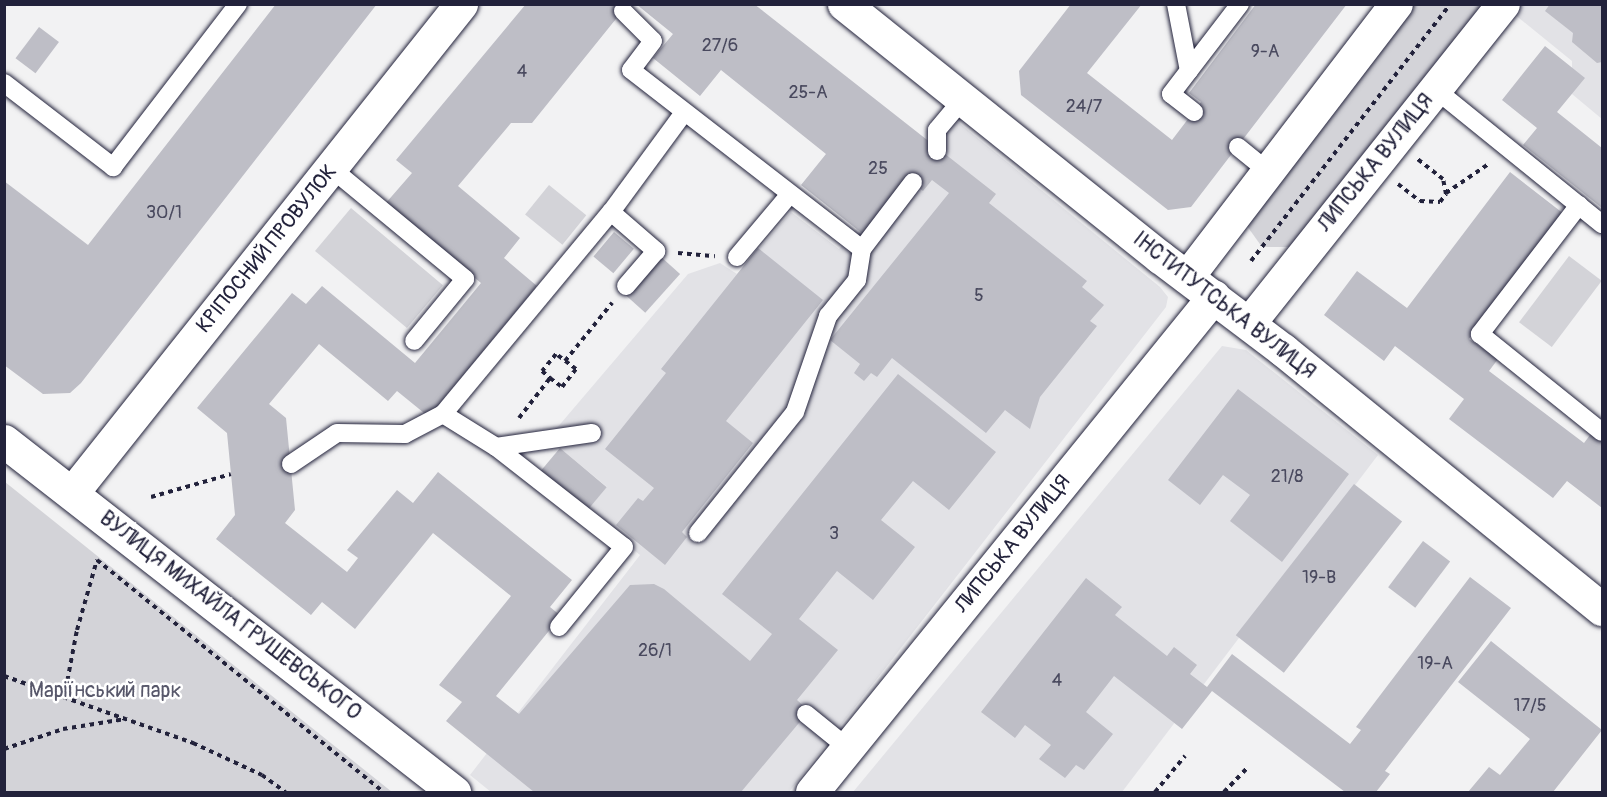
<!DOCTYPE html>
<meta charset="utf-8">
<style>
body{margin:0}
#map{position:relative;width:1607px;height:797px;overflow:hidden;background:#f2f2f3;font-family:Pangolin,sans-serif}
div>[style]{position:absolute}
.built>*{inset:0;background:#e2e2e6}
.green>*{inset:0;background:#d3d3d8;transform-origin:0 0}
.building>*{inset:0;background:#bebec6;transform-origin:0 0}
.path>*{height:4px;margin-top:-2px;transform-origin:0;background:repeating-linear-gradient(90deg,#22223b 0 4.5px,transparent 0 9px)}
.roads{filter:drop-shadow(0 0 2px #22223b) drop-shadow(0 0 2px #22223b)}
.service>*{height:18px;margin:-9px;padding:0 9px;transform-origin:9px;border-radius:9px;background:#fff}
.minor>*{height:33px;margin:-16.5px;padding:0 16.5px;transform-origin:16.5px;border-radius:16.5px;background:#fff}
.tertiary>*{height:33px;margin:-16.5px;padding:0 16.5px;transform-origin:16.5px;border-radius:16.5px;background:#fff}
.secondary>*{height:33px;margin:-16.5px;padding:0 16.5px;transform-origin:16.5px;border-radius:16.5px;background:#fff}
span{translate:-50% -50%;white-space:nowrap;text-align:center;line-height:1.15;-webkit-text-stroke:5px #fff;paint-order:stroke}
.number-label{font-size:18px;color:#49495e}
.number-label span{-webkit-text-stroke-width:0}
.street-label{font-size:21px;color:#22223b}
.park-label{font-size:21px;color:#57576a}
.frame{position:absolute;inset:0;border:6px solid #22223b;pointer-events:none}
</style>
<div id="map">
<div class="built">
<i style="clip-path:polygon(1522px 5px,1602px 5px,1602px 119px,1572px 94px,1572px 61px,1514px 14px)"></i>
<i style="clip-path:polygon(953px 118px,1160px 287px,1168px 297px,1166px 307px,789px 792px,491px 792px,470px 775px,640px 555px,586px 511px,607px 487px,560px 448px,556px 429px,688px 274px,720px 263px,737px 274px,791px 212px,839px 249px)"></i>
<i style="clip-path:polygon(1222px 346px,1246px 350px,1378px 455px,1122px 792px,853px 792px)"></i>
</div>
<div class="green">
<i style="clip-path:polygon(1396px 5px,1503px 5px,1294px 247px,1262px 247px,1242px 219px)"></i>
<i style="left:549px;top:185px;width:48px;height:38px;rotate:39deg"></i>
<i style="left:351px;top:208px;width:120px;height:56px;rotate:40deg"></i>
<i style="left:1569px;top:256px;width:41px;height:83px;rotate:37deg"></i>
<i style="clip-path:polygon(4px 482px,5px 482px,392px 792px,5px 792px)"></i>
</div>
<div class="building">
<i style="clip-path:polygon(276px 4px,377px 4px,81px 383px,70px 393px,43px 394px,4px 365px,4px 181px,88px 245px)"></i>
<i style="clip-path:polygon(526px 4px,628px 4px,532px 123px,511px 123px,458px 186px,520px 238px,504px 258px,537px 286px,429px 417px,397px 391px,388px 401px,319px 344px,269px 404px,286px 418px,295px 510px,285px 523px,347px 572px,358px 558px,347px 550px,397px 490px,413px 503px,438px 472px,572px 580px,550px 607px,561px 616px,496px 696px,519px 714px,630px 585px,654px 584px,664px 589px,750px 661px,772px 634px,722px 594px,898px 374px,996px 452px,949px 510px,913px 481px,881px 520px,915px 547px,873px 600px,837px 571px,799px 619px,838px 650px,797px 700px,809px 711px,741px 792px,534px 792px,446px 721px,462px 702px,439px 685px,511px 596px,433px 533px,355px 629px,322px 602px,311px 615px,216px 539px,235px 515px,227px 433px,197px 408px,292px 293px,306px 304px,322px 286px,415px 363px,481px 283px,385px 204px,412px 173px,396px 160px)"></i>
<i style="clip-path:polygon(636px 4px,754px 4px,996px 194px,989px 203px,1087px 281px,1082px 287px,1104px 305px,1090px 321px,1097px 326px,1040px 397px,1030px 429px,1005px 410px,986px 433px,892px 358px,877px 377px,871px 373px,864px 381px,854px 373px,860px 364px,830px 340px,949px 193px,932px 180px,923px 191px,907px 178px,863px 234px,801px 185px,826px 154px,721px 70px,700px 96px,653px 58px,673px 34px)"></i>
<i style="clip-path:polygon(1071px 4px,1142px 4px,1087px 73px,1172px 140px,1201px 102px,1189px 93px,1256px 4px,1347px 4px,1191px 207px,1168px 210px,1021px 95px,1019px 71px)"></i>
<i style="clip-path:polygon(1550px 4px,1602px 4px,1602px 62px,1597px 63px,1572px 42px,1573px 33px,1545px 11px)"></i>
<i style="left:39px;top:27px;width:25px;height:39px;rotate:37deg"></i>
<i style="clip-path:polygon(1545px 46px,1585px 78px,1557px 112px,1602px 148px,1602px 208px,1523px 145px,1537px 128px,1502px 100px)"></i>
<i style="clip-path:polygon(1510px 172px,1564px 214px,1469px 339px,1498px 359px,1489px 371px,1584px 443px,1593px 431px,1602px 438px,1602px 508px,1567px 481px,1553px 498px,1449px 419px,1464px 399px,1395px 346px,1384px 361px,1324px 315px,1357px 271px,1407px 308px)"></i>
<i style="left:614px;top:232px;width:26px;height:32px;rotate:40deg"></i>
<i style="clip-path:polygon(758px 248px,823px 300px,726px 421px,753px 443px,682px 532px,687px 537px,665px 565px,616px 525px,638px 498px,643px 501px,654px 488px,605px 449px,666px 373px,661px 369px)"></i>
<i style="left:660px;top:256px;width:27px;height:52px;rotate:42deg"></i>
<i style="clip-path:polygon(1238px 389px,1349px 474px,1282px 562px,1230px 521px,1250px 495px,1223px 475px,1200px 505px,1168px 480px)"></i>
<i style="left:560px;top:448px;width:61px;height:32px;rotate:40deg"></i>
<i style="left:1354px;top:484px;width:61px;height:192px;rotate:38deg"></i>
<i style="left:1423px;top:541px;width:34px;height:58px;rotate:37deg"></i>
<i style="clip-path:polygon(1470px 577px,1511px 608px,1385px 771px,1390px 774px,1376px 792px,1345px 792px,1212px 691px,1182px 729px,1114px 676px,1086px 712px,1113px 734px,1084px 770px,1076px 765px,1065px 778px,1039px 759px,1051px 745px,1025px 725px,1015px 738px,981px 712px,1086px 578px,1122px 607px,1115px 615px,1167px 656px,1174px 647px,1197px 665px,1190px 674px,1207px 687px,1232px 654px,1350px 744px,1361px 730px,1356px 727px)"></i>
<i style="clip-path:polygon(1491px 641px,1602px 730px,1553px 792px,1468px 792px,1489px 767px,1500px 775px,1530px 739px,1458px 682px)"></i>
</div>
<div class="path">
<i style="left:1398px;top:184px;width:28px;rotate:38deg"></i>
<i style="left:1420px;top:201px;width:20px;rotate:3deg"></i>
<i style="left:1440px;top:202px;width:10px;rotate:-53deg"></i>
<i style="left:1446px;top:194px;width:15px;rotate:-101deg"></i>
<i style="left:1443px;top:179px;width:33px;rotate:-142deg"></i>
<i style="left:1446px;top:193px;width:53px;rotate:-34.3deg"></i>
<i style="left:678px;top:253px;width:37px;rotate:5deg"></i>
<i style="left:1251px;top:261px;width:325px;rotate:-52.2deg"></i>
<i style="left:565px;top:361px;width:75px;rotate:-51deg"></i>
<i style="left:519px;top:418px;width:51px;rotate:-52.2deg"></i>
<i style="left:550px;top:378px;width:15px;rotate:37deg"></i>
<i style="left:562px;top:387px;width:23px;rotate:-52deg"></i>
<i style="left:576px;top:369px;width:25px;rotate:-143deg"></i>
<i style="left:556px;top:354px;width:22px;rotate:129deg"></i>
<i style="left:542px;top:371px;width:11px;rotate:41deg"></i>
<i style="left:151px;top:497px;width:83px;rotate:-16deg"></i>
<i style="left:4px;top:676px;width:201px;rotate:19.5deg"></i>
<i style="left:193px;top:743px;width:76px;rotate:24.9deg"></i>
<i style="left:262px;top:775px;width:29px;rotate:36deg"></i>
<i style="left:64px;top:698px;width:69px;rotate:-79.2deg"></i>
<i style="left:77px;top:630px;width:73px;rotate:-74.1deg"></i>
<i style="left:97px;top:560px;width:369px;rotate:39deg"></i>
<i style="left:4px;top:749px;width:62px;rotate:-18.7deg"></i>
<i style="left:63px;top:729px;width:63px;rotate:-9.2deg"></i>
<i style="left:1155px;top:792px;width:47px;rotate:-50.2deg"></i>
<i style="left:1224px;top:792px;width:33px;rotate:-46deg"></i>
</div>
<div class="roads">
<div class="service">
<i style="left:1176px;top:4px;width:68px;rotate:79deg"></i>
<i style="left:623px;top:11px;width:42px;rotate:45deg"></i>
<i style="left:653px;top:41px;width:36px;rotate:127deg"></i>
<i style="left:631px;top:70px;width:292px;rotate:37.8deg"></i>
<i style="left:862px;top:249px;width:84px;rotate:-52.7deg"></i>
<i style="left:4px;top:83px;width:138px;rotate:37.6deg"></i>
<i style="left:113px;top:167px;width:205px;rotate:-52.5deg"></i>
<i style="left:1435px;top:89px;width:215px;rotate:39deg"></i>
<i style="left:1194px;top:112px;width:29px;rotate:-142deg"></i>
<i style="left:1171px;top:94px;width:113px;rotate:-52.5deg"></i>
<i style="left:1238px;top:147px;width:40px;rotate:39deg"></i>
<i style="left:937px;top:151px;width:21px;rotate:-90deg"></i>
<i style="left:937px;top:130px;width:39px;rotate:-50deg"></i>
<i style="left:331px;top:168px;width:174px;rotate:39.6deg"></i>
<i style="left:465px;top:279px;width:80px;rotate:129.4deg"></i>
<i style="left:1579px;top:205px;width:163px;rotate:127.5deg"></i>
<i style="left:1480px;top:334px;width:156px;rotate:38.8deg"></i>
<i style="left:611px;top:212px;width:60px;rotate:40.9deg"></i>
<i style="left:656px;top:251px;width:46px;rotate:130.6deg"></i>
<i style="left:737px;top:257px;width:82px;rotate:-49.9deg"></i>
<i style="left:443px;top:414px;width:62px;rotate:31.9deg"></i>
<i style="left:496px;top:447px;width:162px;rotate:38deg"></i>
<i style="left:624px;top:547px;width:103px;rotate:129.1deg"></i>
<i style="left:496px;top:447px;width:97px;rotate:-8.3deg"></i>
<i style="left:291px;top:464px;width:55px;rotate:-34deg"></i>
<i style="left:337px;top:433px;width:68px;rotate:0.8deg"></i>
<i style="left:405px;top:434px;width:43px;rotate:-27.8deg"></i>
<i style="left:443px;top:414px;width:263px;rotate:-50.3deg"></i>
<i style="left:611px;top:212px;width:122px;rotate:-53.7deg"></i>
<i style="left:698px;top:533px;width:155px;rotate:-51.3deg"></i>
<i style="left:795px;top:412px;width:102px;rotate:-71deg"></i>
<i style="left:828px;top:316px;width:46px;rotate:-51.1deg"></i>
<i style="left:857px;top:280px;width:31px;rotate:-81deg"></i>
<i style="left:806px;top:714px;width:54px;rotate:39deg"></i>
</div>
<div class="minor">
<i style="left:1187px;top:277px;width:344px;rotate:-52.6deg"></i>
<i style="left:1249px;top:323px;width:408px;rotate:-51.5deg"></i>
<i style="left:812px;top:792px;width:638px;rotate:-50.98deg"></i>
</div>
<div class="tertiary">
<i style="left:844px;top:4px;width:405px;rotate:38.7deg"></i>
<i style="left:1160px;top:257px;width:154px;rotate:37.1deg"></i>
<i style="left:1283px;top:350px;width:411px;rotate:39.1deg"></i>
<i style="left:72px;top:493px;width:625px;rotate:-51.5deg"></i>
</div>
<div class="secondary">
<i style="left:4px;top:441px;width:571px;rotate:37.95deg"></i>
</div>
</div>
<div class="number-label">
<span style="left:720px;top:46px">27/6</span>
<span style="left:1265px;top:52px">9-А</span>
<span style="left:522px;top:72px">4</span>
<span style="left:808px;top:93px">25-А</span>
<span style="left:1084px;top:107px">24/7</span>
<span style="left:878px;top:169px">25</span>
<span style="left:164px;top:213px">30/1</span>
<span style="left:979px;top:296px">5</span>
<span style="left:1287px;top:477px">21/8</span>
<span style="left:834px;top:534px">3</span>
<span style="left:1319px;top:578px">19-В</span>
<span style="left:655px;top:651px">26/1</span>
<span style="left:1435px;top:664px">19-А</span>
<span style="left:1057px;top:681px">4</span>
<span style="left:1530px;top:706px">17/5</span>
</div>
<div class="street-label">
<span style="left:1376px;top:163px;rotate:-51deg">ЛИПСЬКА ВУЛИЦЯ</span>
<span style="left:267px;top:249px;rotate:-51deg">КРІПОСНИЙ ПРОВУЛОК</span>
<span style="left:1224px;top:306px;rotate:38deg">ІНСТИТУТСЬКА ВУЛИЦЯ</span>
<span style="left:1013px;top:544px;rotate:-51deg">ЛИПСЬКА ВУЛИЦЯ</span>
<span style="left:230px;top:616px;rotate:38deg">ВУЛИЦЯ МИХАЙЛА ГРУШЕВСЬКОГО</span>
</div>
<div class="park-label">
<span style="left:105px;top:691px">Маріїнський парк</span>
</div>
<div class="frame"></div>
</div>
